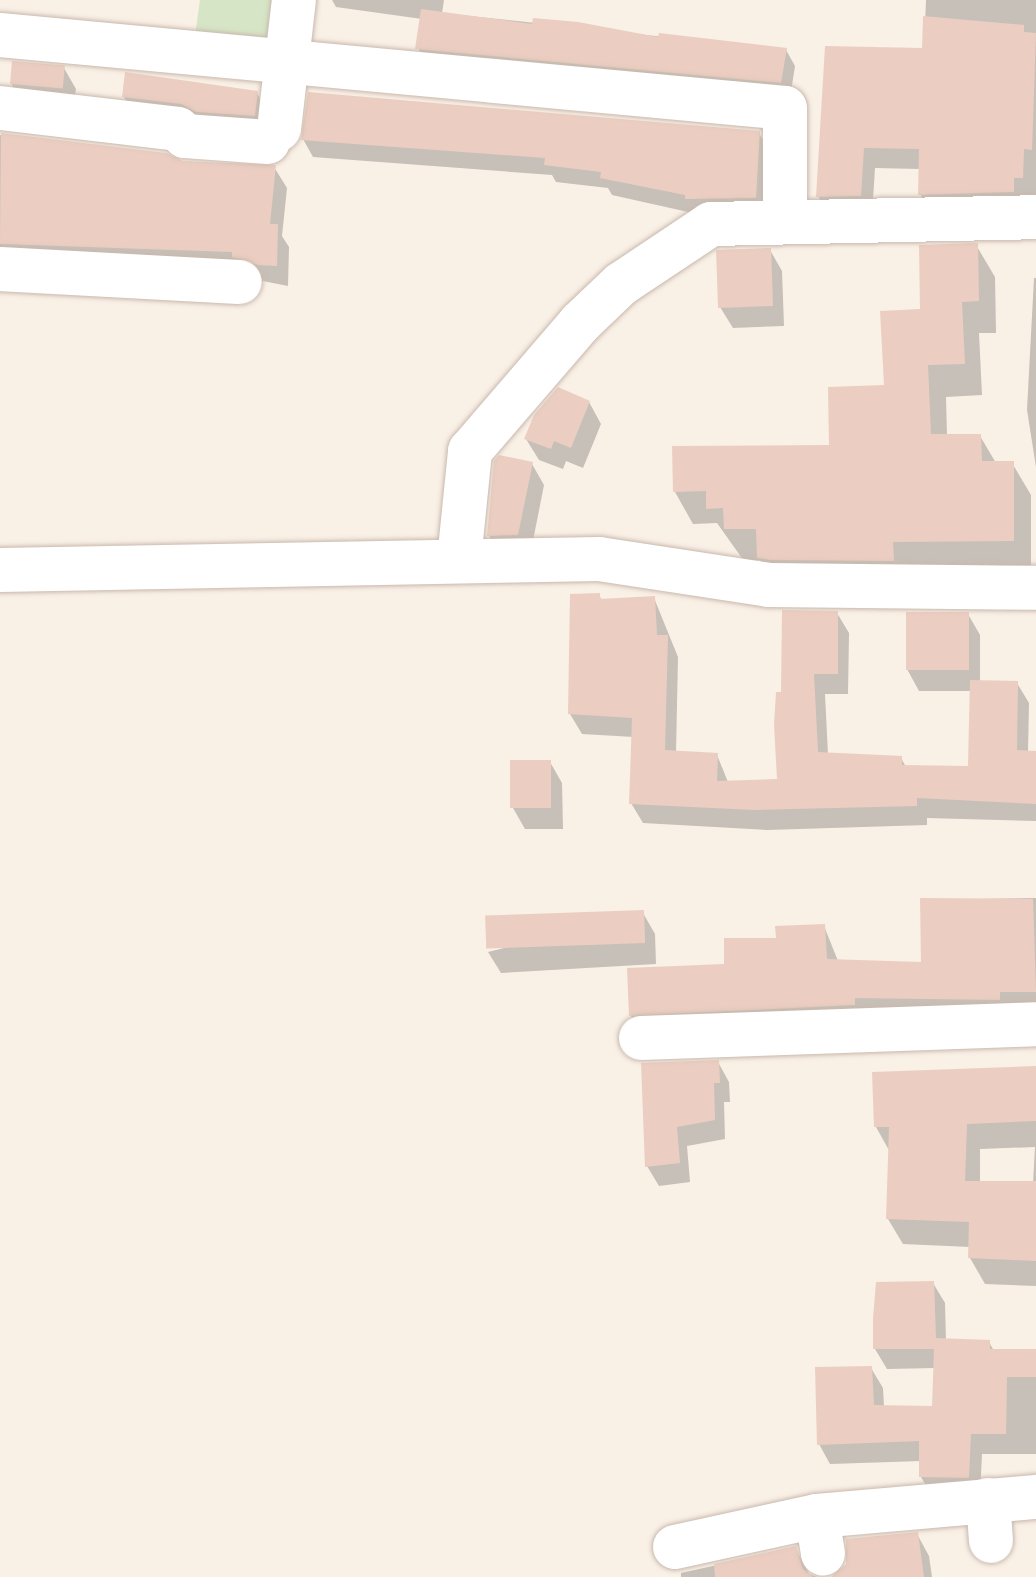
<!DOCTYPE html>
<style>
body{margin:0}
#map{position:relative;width:1036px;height:1577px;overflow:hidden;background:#f9f0e6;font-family:"Archivo Narrow",sans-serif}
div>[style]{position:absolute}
.green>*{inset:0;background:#d5e5c6}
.shadow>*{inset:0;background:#0003}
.building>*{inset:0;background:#ebcec1;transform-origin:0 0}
.roads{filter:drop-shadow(0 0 2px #c9b8ad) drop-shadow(0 0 2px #c9b8ad)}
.minor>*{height:44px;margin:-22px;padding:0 22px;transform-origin:22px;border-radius:22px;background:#fff}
span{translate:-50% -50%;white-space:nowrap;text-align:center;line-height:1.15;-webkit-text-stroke:6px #fcf4ec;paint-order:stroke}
</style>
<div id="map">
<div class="green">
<i style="clip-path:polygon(200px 0,294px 0,286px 65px,192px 57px)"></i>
</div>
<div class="shadow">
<i style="clip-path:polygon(332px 0,444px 0,442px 13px,786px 50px,795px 66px,790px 98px,427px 65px,418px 48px,422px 19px,336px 7px)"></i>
<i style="clip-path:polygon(926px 0,1036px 0,1036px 212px,932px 215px,920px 194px,920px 169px,875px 168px,872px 216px,830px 217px,818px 196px,924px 50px)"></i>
<i style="clip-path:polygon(64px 68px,76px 89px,72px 110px,23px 105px,11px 83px)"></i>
<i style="clip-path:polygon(257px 93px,269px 114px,267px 136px,136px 118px,124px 97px)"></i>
<i style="clip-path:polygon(759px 133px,769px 150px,765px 215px,715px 218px,612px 195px,608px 188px,556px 182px,552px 175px,313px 157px,303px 139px)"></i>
<i style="clip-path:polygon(0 135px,166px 155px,183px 163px,274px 167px,287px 188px,282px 236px,289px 247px,288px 286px,247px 278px,0 265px)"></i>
<i style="clip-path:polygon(976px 245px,995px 277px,996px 333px,979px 333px,982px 395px,946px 397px,947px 436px,980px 436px,996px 463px,1012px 463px,1031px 495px,1031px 573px,777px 589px,760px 560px,744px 561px,717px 523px,693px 524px,675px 492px,831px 447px,886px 387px,922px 311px)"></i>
<i style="clip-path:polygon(770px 250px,782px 271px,784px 326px,733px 328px,720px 307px)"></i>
<i style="clip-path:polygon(1034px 278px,1036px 278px,1036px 467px,1027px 410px)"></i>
<i style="clip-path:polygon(589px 402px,601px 424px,583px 468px,566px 461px,563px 469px,539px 460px,526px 439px)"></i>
<i style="clip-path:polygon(532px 464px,544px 485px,530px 556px,501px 557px,489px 536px)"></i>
<i style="clip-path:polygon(599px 595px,602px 601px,654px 598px,678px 657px,676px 753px,717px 755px,728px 782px,780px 781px,783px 694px,837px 613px,849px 633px,848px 694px,825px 694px,828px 755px,901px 758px,906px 767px,970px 768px,972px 691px,919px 691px,907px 669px,968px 614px,980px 635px,980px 683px,1017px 683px,1029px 703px,1028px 752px,1036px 753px,1036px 821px,927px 818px,927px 825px,767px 830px,643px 823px,631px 803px,634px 737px,582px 734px,570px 714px)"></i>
<i style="clip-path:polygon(550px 762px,562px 783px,563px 829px,525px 829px,513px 808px)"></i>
<i style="clip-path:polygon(1036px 898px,1036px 1014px,644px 1039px,631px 1016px,778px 939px,824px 926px,838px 961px,923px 964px,922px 900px)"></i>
<i style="clip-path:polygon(643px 913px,655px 934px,656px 964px,501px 973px,488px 952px)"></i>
<i style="clip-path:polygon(718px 1062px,729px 1082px,730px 1102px,724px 1102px,725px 1139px,687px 1146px,690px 1182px,659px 1186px,647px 1166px)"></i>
<i style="clip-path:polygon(evenodd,1036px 1068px,1036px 1286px,985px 1284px,970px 1258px,970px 1247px,903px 1244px,888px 1219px,890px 1152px,876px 1127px,1036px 1068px,1035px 1147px,1033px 1183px,980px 1183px,980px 1149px,1035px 1147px)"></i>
<i style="clip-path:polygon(933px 1283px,945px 1303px,946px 1341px,989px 1342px,994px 1351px,1036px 1351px,1036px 1454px,982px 1454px,980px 1497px,933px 1497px,921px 1477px,921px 1461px,830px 1464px,819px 1444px,871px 1368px,883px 1388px,884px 1407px,934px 1408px,935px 1368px,887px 1369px,875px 1349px)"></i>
<i style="clip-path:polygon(917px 1534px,929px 1556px,932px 1577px,833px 1577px)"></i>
<i style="clip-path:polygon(795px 1548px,809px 1574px,817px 1577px,681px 1577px,681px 1573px)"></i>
</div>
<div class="building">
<i style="clip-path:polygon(421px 9px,532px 24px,533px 18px,578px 22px,658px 37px,659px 33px,787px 48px,781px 83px,415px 49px)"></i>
<i style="clip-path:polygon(923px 16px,1024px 25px,1024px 32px,1036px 33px,1032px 150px,1024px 149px,1023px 178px,1014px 178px,1014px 192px,918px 195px,919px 149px,864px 148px,861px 196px,816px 197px,825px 46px,922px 48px)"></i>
<i style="left:12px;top:61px;width:53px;height:23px;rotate:5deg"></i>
<i style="clip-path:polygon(125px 72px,258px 91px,255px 116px,196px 112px,181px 104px,122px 97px)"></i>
<i style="clip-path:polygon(308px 92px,760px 131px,756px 198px,685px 199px,685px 195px,600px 178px,601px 172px,544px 165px,545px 158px,301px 140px)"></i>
<i style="clip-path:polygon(1px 133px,166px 153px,183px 161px,276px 165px,270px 224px,278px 224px,277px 266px,258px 265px,232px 257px,232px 252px,0 244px)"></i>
<i style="clip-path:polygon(978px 243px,979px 301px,962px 302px,965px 364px,928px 365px,931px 434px,981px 434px,982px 461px,1014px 461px,1014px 541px,893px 542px,894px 561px,770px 560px,757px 558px,756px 529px,724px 529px,723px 508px,706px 509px,706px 491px,673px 492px,672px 446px,829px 445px,828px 387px,884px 385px,880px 311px,920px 309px,919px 245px)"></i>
<i style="left:771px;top:248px;width:58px;height:55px;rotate:88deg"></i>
<i style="clip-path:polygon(558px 387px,590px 401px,571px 448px,554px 441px,551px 449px,524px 439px,534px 415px)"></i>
<i style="clip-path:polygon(499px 455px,533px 462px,518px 535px,487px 536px,494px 461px)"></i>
<i style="clip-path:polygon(600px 593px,600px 599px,655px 596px,657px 635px,668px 635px,665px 750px,718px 753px,717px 781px,777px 779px,774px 725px,776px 692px,781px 692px,782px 610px,838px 611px,838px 674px,814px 674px,818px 752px,902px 756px,902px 765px,968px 766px,970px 680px,1018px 681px,1017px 750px,1036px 751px,1036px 804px,917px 798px,917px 806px,755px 810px,629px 804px,632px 718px,568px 714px,570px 594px)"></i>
<i style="left:906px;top:612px;width:63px;height:58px"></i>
<i style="left:510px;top:760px;width:41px;height:48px"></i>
<i style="clip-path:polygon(920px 898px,1033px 899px,1036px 992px,1000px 992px,1000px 1000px,855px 998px,855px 1005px,629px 1016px,627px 968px,724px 964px,724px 938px,776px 938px,775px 926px,825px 924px,827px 959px,921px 962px)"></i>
<i style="left:644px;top:910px;width:33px;height:159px;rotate:88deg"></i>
<i style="clip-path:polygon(719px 1060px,720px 1083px,714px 1083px,715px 1120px,677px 1127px,680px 1163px,645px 1167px,641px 1063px)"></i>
<i style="clip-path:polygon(1036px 1066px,1036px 1121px,967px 1124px,965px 1181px,1036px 1181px,1036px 1261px,968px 1258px,969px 1222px,886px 1219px,889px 1127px,874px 1127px,872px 1072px)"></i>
<i style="clip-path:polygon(934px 1281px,936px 1338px,990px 1340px,990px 1349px,1036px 1349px,1036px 1377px,1007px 1377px,1006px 1434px,971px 1434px,969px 1478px,919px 1477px,919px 1441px,817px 1445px,815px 1367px,872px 1366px,874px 1405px,932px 1406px,934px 1349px,873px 1349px,873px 1318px,876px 1282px)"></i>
<i style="clip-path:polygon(918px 1532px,924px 1577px,831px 1577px,846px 1564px,846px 1539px)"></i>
<i style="clip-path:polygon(796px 1546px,803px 1569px,813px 1577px,715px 1577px,714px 1564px)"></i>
</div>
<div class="roads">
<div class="minor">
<i style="left:0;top:35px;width:788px;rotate:5.31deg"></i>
<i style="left:785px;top:108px;width:114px;rotate:90deg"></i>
<i style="left:0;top:108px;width:179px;rotate:6.7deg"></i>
<i style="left:178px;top:129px;width:10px;rotate:45deg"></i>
<i style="left:185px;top:136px;width:83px;rotate:4.1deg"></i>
<i style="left:279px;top:129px;width:130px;rotate:-83.4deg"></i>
<i style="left:0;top:269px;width:240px;rotate:3.1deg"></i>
<i style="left:459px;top:560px;width:110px;rotate:-84.2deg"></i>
<i style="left:470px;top:451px;width:169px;rotate:-49.3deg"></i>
<i style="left:580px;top:323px;width:57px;rotate:-43.6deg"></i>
<i style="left:621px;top:284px;width:108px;rotate:-33.7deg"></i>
<i style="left:711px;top:224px;width:325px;rotate:-1.2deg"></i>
<i style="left:0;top:570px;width:599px;rotate:-1.05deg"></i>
<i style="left:599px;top:559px;width:171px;rotate:8.7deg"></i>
<i style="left:768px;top:585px;width:268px;rotate:0.6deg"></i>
<i style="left:641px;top:1038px;width:395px;rotate:-2deg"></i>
<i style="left:988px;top:1500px;width:41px;rotate:85.8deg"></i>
<i style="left:817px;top:1516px;width:38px;rotate:81deg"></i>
<i style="left:675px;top:1547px;width:145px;rotate:-12.3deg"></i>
<i style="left:817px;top:1516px;width:220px;rotate:-5deg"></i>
</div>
</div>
</div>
